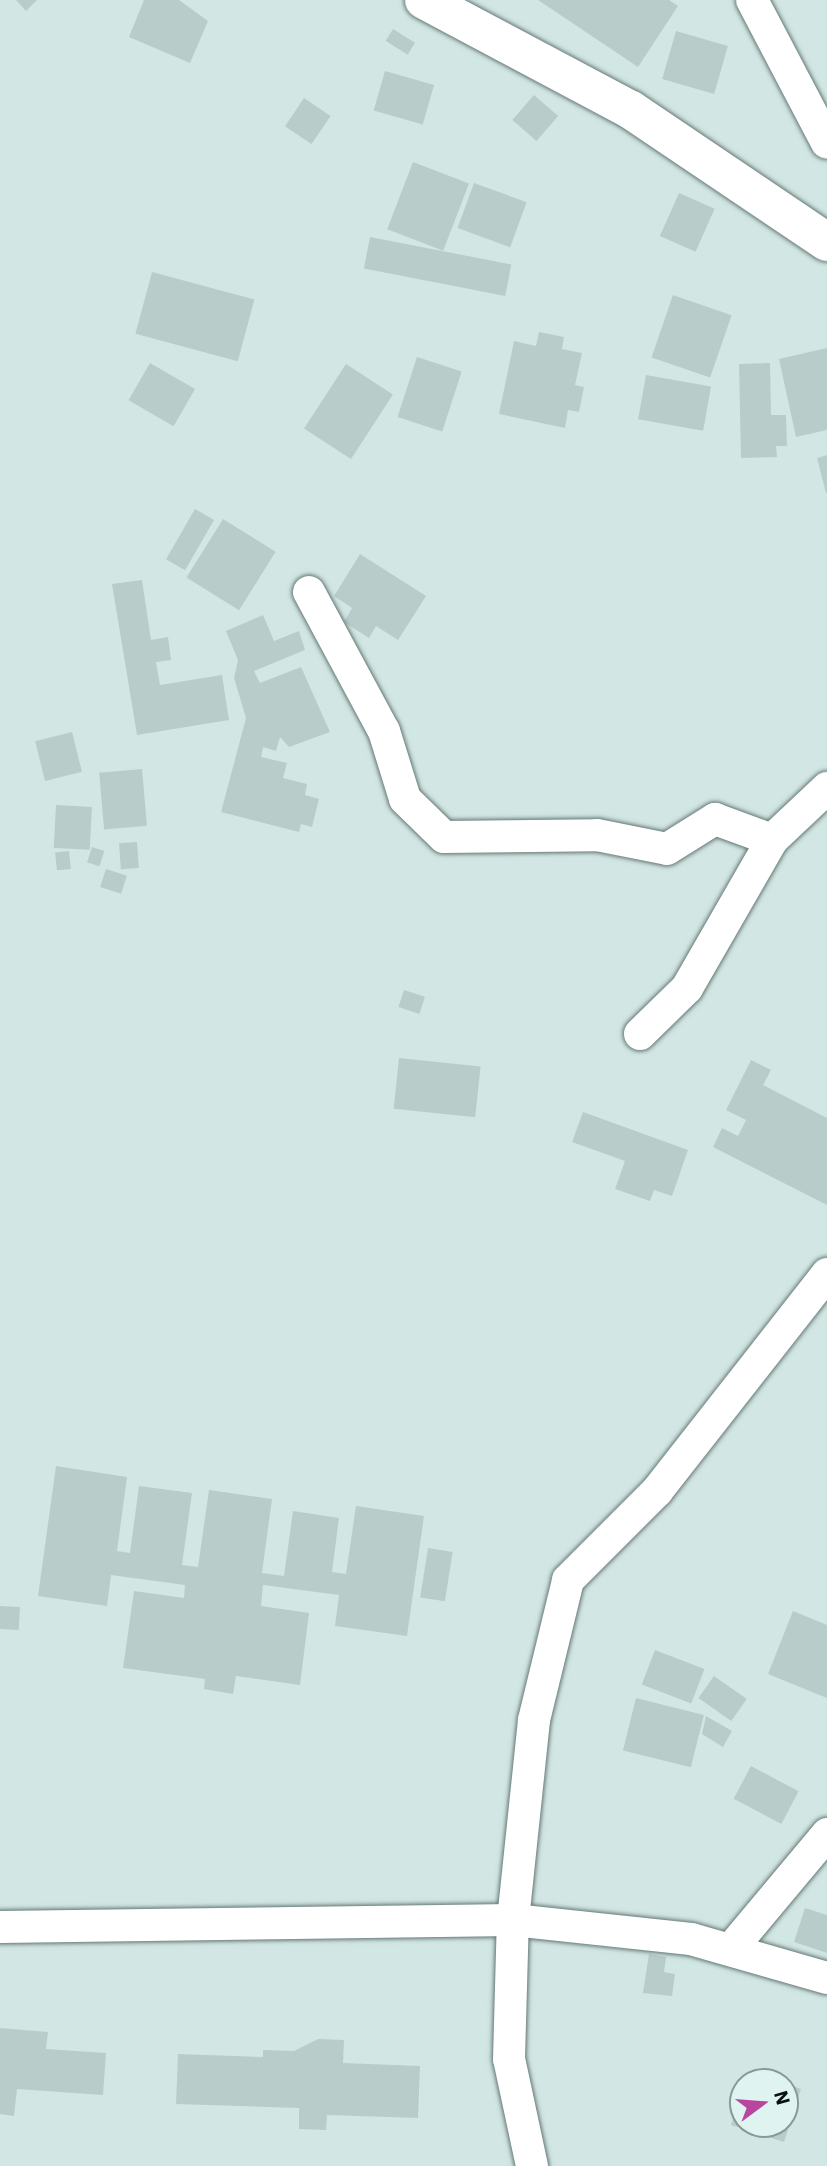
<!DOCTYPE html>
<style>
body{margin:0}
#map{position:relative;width:827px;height:2166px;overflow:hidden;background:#d2e7e4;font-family:"IBM Plex Sans",sans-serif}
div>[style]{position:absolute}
.building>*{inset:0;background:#b8cdca;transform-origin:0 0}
.roads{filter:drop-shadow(0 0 2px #657876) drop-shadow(0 0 2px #657876)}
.minor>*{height:32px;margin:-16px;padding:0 16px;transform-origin:16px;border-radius:16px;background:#fff}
.tertiary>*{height:38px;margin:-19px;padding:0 19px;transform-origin:19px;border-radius:19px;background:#fff}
span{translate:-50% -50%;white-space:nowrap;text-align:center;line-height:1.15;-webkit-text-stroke:5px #dff4f1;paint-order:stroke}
.north{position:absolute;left:729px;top:2068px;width:70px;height:70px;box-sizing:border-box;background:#dff4f1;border:2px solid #899997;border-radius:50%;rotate:74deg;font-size:19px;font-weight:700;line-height:28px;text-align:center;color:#09100f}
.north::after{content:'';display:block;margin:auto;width:24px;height:32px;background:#b9459f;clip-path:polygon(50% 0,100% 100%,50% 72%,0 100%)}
</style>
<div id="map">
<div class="building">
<i style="clip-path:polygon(16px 0,37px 0,26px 11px)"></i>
<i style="clip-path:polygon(144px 0,179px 0,208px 21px,190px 63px,129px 37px)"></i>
<i style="clip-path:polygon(538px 0,669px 0,678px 6px,638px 67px)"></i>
<i style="left:393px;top:29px;width:26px;height:14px;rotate:32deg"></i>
<i style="left:676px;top:31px;width:54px;height:50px;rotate:16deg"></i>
<i style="left:385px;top:71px;width:51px;height:41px;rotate:16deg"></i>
<i style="left:534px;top:95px;width:32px;height:33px;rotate:41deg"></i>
<i style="left:304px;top:98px;width:32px;height:34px;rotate:34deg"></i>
<i style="left:413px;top:162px;width:60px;height:72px;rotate:21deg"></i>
<i style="left:474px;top:183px;width:56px;height:48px;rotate:20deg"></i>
<i style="left:679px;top:193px;width:39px;height:47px;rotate:24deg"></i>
<i style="left:370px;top:237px;width:144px;height:32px;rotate:11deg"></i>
<i style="left:152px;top:272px;width:106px;height:64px;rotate:15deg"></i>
<i style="left:673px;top:295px;width:62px;height:66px;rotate:19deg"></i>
<i style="clip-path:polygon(539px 332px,564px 337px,562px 349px,582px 353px,575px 385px,584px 387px,579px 412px,568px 410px,565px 428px,499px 414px,514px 341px,536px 346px)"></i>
<i style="clip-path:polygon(827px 348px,827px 430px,796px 437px,779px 359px)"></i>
<i style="left:417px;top:357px;width:47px;height:63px;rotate:18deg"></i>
<i style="left:150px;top:363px;width:52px;height:43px;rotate:30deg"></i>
<i style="clip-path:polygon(770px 363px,771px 415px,786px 415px,787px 446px,776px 446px,777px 457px,741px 458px,739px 364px)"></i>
<i style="left:346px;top:364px;width:56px;height:77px;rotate:33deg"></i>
<i style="left:646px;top:375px;width:66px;height:45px;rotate:10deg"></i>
<i style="clip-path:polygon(827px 455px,827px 493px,826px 493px,817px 458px)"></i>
<i style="left:195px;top:509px;width:22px;height:58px;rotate:30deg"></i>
<i style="left:223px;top:519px;width:62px;height:69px;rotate:32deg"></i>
<i style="clip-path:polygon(360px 554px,426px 596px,398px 640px,376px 626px,369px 638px,344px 622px,352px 608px,334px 596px)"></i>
<i style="clip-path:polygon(142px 580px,151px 640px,168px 637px,171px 660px,156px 662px,160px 685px,222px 675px,229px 720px,137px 735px,112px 584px)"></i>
<i style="clip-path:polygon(263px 615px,274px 641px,299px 631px,305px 650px,254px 671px,260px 683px,301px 667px,330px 732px,289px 747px,280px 737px,276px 751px,263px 747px,261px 757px,287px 763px,283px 778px,307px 784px,305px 795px,319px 799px,312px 827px,301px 824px,299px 832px,221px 812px,246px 718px,234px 678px,238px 660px,226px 631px)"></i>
<i style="left:72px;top:732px;width:41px;height:38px;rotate:76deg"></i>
<i style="left:142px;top:769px;width:57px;height:43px;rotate:85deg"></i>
<i style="left:56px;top:805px;width:36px;height:43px;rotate:3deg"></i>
<i style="left:137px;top:842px;width:26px;height:18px;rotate:86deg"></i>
<i style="left:92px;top:847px;width:13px;height:16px;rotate:18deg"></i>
<i style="left:69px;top:851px;width:18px;height:14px;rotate:84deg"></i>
<i style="left:106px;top:869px;width:22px;height:19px;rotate:18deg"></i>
<i style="left:404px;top:990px;width:22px;height:18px;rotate:18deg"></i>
<i style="left:399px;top:1058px;width:82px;height:51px;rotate:6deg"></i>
<i style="clip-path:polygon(751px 1060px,771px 1070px,763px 1085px,827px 1118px,827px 1205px,713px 1147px,722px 1128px,738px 1136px,746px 1120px,726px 1110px)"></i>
<i style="clip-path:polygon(583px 1112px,688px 1150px,672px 1196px,654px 1190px,650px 1201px,615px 1189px,625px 1161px,572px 1142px)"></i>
<i style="clip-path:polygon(56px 1466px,127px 1477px,117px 1551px,130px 1553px,139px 1486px,192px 1493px,182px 1565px,198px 1567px,209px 1490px,272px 1499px,262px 1573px,284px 1576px,293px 1511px,339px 1518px,332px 1572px,346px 1574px,356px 1506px,424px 1516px,407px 1636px,335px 1626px,339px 1595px,263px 1585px,261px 1606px,309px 1613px,300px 1685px,236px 1676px,233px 1694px,204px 1689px,205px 1679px,123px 1668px,134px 1591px,184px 1598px,185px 1585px,111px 1575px,107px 1606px,38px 1596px)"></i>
<i style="left:428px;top:1548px;width:25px;height:50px;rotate:9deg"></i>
<i style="left:0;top:1606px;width:20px;height:23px;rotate:3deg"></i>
<i style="clip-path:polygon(793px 1611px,827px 1625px,827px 1698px,768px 1674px)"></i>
<i style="left:655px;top:1650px;width:53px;height:37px;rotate:21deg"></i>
<i style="left:714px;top:1676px;width:40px;height:27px;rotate:35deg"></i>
<i style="left:636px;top:1698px;width:70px;height:54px;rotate:14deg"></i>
<i style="clip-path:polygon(706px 1716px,732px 1731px,723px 1747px,702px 1734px)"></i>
<i style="left:751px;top:1766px;width:54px;height:37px;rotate:28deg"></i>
<i style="clip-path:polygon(805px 1908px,827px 1915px,827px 1953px,794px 1942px)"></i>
<i style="clip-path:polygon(649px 1954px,666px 1957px,664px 1972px,675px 1974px,672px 1996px,643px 1993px)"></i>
<i style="clip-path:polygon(0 2028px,48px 2032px,46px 2049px,106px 2053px,103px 2095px,17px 2089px,14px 2116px,0 2114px)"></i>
<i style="clip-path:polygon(318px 2039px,344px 2040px,343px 2063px,420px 2066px,418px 2118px,327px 2115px,326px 2130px,299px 2129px,299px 2108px,176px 2104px,178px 2054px,263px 2057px,263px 2050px,294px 2051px)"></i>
<i style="clip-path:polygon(749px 2072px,779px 2081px,779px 2082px,745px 2082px)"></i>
<i style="clip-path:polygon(785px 2083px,801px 2089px,784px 2142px,731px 2125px,742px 2091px,743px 2124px,785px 2124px)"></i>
</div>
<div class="roads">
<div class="minor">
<i style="left:752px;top:0;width:161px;rotate:62.3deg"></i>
<i style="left:309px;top:592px;width:158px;rotate:61.7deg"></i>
<i style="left:384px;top:731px;width:71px;rotate:72.8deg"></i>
<i style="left:405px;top:799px;width:54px;rotate:44.3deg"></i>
<i style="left:444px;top:837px;width:153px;rotate:-0.7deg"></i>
<i style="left:597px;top:835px;width:71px;rotate:11.3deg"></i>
<i style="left:667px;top:849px;width:57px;rotate:-32deg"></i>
<i style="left:715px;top:819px;width:61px;rotate:20.2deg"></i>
<i style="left:640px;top:1034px;width:66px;rotate:-44.4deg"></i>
<i style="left:687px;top:988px;width:171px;rotate:-60.1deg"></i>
<i style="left:772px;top:840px;width:76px;rotate:-43.4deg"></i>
<i style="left:0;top:1927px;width:513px;rotate:-0.78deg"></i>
<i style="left:513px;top:1920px;width:179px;rotate:6.1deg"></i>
<i style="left:691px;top:1939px;width:141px;rotate:16deg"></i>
<i style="left:731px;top:1949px;width:150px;rotate:-50.1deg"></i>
<i style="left:532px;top:2166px;width:109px;rotate:-102.1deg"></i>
<i style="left:509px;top:2059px;width:139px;rotate:-88.4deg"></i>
<i style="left:513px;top:1920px;width:201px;rotate:-84deg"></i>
<i style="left:534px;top:1720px;width:144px;rotate:-76.3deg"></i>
<i style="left:568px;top:1580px;width:126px;rotate:-45deg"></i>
<i style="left:657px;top:1491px;width:276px;rotate:-51.9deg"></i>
</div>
<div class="tertiary">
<i style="left:424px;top:0;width:234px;rotate:28deg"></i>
<i style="left:631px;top:110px;width:236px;rotate:34deg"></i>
</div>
</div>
<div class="north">N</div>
</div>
